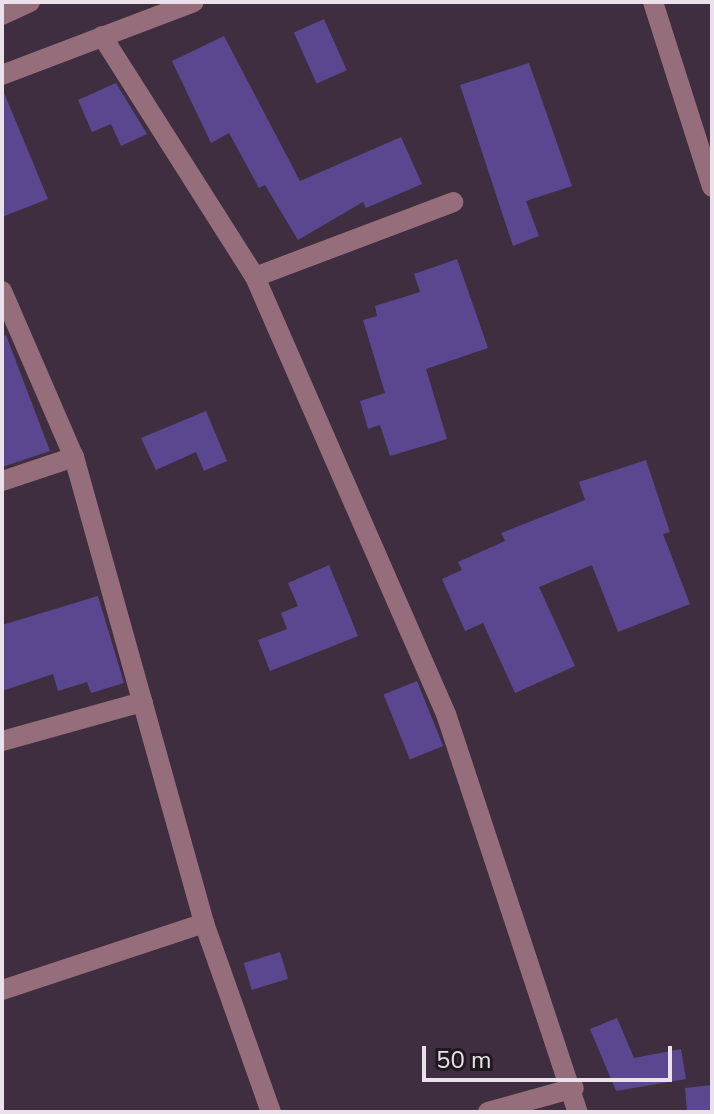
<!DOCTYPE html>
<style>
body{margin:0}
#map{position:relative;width:714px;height:1114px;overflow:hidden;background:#3f2e3f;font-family:"Nunito Sans",sans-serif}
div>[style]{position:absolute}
.building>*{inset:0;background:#5a4790;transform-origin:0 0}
.minor>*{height:20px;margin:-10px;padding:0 10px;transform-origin:10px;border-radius:10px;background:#966e7b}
span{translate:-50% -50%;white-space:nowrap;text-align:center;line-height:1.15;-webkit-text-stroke:6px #211921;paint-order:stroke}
.frame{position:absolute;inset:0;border:4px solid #ebe1eb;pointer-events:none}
.scale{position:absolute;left:422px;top:1046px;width:250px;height:36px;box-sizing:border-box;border:4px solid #ebe1eb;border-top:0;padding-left:10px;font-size:24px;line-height:28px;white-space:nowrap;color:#ebe1eb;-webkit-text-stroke:6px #211921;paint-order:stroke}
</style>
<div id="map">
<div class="building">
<i style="left:324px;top:19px;width:56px;height:33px;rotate:66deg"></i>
<i style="clip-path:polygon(224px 36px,300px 181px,401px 137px,422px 184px,366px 208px,363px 202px,298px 240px,265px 185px,259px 188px,229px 133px,211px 143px,172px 61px)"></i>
<i style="clip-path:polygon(529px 63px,572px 186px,526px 201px,539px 236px,513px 246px,460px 85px)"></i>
<i style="clip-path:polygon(116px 83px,147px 134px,121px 146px,111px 124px,92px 132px,78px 100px)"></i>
<i style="clip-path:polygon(2px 88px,48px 199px,2px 217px)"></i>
<i style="clip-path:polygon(457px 259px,488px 348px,426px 369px,447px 439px,390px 456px,380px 425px,368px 429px,360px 401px,385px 393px,363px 320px,377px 316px,375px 306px,420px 292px,414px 274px)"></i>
<i style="clip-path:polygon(6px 335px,50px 451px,2px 467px,2px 336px)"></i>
<i style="clip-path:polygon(206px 411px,227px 461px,204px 471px,196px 452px,156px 470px,141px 438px)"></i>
<i style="clip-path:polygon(646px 460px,670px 532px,663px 534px,690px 604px,618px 632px,592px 565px,539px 587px,575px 666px,515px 693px,483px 623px,465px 631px,442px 579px,462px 570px,458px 562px,505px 541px,501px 533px,585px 500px,579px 482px)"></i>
<i style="clip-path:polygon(329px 565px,358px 636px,270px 671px,258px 640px,287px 629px,281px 613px,298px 606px,288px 583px)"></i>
<i style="clip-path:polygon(98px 596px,124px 683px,91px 693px,87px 682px,58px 691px,53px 674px,2px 691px,2px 625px)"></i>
<i style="left:417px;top:681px;width:70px;height:36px;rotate:68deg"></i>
<i style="left:280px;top:952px;width:28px;height:38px;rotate:73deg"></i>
<i style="clip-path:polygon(617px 1018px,634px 1058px,681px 1049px,686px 1079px,616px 1091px,590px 1029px)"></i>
<i style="clip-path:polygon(712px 1085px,712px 1112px,687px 1112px,685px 1088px)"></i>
</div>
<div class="minor">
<i style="left:653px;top:2px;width:194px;rotate:72.3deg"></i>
<i style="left:2px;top:15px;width:31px;rotate:-25deg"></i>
<i style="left:102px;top:36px;width:285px;rotate:57.6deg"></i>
<i style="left:255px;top:277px;width:477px;rotate:66.4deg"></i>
<i style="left:446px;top:714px;width:419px;rotate:71.7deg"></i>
<i style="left:2px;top:75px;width:205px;rotate:-20.8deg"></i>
<i style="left:255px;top:277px;width:212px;rotate:-20.7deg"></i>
<i style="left:2px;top:291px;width:181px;rotate:66.6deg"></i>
<i style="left:74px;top:457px;width:484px;rotate:74.4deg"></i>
<i style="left:204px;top:923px;width:201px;rotate:70.5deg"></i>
<i style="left:2px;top:481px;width:76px;rotate:-18.4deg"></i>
<i style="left:2px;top:741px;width:146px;rotate:-15.5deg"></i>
<i style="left:2px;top:990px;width:213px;rotate:-18.3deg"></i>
<i style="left:488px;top:1112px;width:89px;rotate:-15.6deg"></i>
</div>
<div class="frame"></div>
<div class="scale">50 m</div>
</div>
